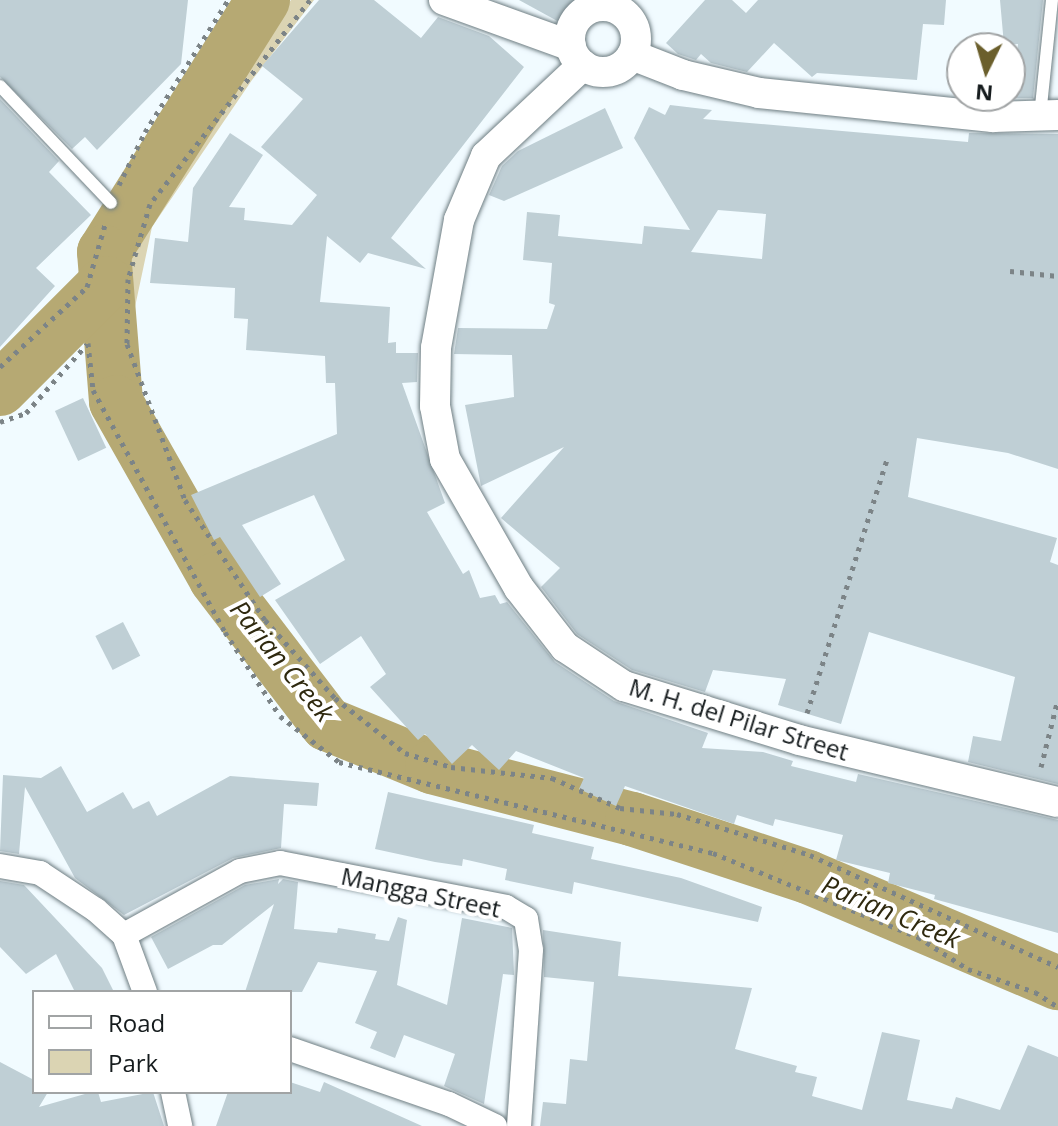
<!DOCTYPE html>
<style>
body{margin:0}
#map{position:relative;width:1058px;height:1126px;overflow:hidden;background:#f1fbff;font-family:"Open Sans",sans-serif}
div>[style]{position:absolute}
.green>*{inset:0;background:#dbd4b3}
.river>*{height:54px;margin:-27px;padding:0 27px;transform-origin:27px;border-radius:27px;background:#b6a973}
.building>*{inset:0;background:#bfcfd5;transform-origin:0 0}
.path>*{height:5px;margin-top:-2.5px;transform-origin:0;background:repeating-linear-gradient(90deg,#7c8487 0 4px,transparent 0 10px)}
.roads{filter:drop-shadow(0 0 2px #6f7e83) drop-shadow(0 0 2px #6f7e83)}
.service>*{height:12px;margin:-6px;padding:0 6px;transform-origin:6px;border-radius:6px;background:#fff}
.minor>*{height:24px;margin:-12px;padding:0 12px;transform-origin:12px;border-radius:12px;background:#fff}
.tertiary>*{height:30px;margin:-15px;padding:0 15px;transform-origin:15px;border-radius:15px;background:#fff}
.tertiary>.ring{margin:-15px;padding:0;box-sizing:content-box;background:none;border:30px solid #fff;border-radius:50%}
span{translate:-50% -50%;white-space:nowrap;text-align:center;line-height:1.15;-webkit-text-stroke:8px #fff;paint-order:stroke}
.street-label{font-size:24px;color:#151b1d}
.water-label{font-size:26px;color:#2f290f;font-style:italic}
.legend{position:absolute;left:32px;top:990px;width:260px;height:104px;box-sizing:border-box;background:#fff;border:2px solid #a1a4a5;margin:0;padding:10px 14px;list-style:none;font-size:24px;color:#151b1d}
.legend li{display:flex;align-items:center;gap:16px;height:40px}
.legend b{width:40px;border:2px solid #a1a4a5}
.north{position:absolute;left:946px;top:32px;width:80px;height:80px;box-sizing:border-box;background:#fff;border:2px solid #a1a4a5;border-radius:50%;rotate:185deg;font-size:22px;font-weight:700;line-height:32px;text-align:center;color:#151b1d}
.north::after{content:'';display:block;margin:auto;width:28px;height:36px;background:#6b5f2c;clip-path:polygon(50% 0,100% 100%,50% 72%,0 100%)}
</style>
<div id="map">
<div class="green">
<i style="clip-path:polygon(291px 0,314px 0,252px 80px,152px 227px,132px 321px,118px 320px,117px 281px,137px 205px,190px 127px)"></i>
</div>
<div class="river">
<i style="left:263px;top:0;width:298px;rotate:122.2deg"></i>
<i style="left:104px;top:252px;width:150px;rotate:85.4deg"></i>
<i style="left:116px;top:402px;width:203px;rotate:60.5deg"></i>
<i style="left:216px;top:579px;width:183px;rotate:52.6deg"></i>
<i style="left:327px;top:724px;width:113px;rotate:22.3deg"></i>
<i style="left:432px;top:767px;width:207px;rotate:14.6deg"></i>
<i style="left:632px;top:819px;width:185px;rotate:18.2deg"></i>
<i style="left:808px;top:877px;width:272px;rotate:23deg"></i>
<i style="left:0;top:389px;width:150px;rotate:-45deg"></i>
</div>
<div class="building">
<i style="clip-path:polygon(0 0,188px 0,181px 64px,97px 150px,85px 137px,72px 149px,0 77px)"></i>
<i style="clip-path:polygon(319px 0,374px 0,421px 38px,438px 17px,489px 36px,524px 67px,391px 238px,426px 269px,368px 253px,360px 263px,327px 236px,320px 302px,390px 307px,388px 343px,396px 342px,396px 353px,418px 353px,417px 382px,402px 383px,445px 503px,427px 512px,463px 574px,469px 570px,480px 598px,495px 595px,500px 604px,507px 602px,555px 662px,614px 701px,708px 733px,702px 748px,763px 752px,793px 761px,791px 766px,856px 782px,858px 774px,1058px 820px,1058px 933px,934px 899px,935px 895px,888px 883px,890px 873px,836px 860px,843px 835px,775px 819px,773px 826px,737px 815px,734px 824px,625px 786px,616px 806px,579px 789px,584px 778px,516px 751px,499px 770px,472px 745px,452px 764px,425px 734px,418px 740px,370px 687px,386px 674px,361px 636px,320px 664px,275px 600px,345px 560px,314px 495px,242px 525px,281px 584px,260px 597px,220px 537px,214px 540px,191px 495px,337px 434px,335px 383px,326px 383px,325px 356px,246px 350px,248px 319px,234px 318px,235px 288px,150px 283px,155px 238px,188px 242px,193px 188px,230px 133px,263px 155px,229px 207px,245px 208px,244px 220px,292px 225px,317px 195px,261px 147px,303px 99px,262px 66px)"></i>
<i style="clip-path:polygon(519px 0,580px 0,561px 23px)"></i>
<i style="clip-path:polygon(705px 0,732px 0,746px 13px,758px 0,946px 0,944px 25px,923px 24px,917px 80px,817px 73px,812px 77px,774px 43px,747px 72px,711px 63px,701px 54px,696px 60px,678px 54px,666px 43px)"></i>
<i style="clip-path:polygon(1000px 0,1043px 0,1033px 98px,1012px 98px,1018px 44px,1004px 45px)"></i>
<i style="clip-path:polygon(0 99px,59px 161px,49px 172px,91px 215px,36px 268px,55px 286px,0 347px)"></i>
<i style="clip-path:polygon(evenodd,670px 105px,712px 110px,703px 119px,968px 142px,969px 133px,1058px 134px,1058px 469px,1008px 453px,917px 438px,908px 497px,1057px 538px,1050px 562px,1058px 565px,1058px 784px,968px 762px,973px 736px,1001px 741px,1015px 677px,869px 632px,841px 724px,778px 705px,786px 679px,713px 670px,705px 692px,632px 670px,577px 634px,541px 587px,560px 568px,501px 518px,564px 447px,481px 486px,465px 405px,514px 397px,512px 355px,454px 354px,458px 328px,547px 329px,555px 305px,549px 303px,552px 263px,523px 260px,527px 212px,560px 215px,558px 236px,642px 244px,644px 226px,690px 230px,634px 138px,649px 107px,665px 115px,670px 105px,718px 210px,766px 214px,762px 259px,691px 252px,718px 210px)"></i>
<i style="clip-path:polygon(605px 108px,623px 148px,504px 201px,489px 195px,502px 166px,518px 151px)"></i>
<i style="left:83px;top:398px;width:55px;height:31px;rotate:65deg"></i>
<i style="left:123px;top:622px;width:38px;height:31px;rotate:63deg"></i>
<i style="clip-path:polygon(61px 766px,87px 812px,123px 792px,133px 809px,149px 801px,157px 816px,230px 776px,319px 783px,317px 806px,284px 804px,281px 848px,233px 858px,124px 915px,75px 878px,25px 787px,19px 854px,0 851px,3px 775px,41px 778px)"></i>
<i style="clip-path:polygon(388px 792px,534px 825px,532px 833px,594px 847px,591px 859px,681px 878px,762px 907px,758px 922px,574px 882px,572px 894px,505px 880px,507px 869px,463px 859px,462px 866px,435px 862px,375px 849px)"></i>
<i style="clip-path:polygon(279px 879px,278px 884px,283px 879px,298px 882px,294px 929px,337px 933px,338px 928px,376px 934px,375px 939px,389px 941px,398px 917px,407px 920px,397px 985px,447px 1005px,462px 918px,512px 928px,514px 975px,503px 974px,484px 1104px,444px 1086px,455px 1054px,404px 1035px,395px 1058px,370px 1048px,377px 1032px,355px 1023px,377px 971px,318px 962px,302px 992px,245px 992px,274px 904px,222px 945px,213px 945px,168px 969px,151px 937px,245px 885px)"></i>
<i style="clip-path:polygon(0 881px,24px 885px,102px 968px,114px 992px,75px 992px,56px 954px,26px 974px,0 947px)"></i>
<i style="clip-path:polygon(543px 930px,621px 942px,618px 976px,752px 988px,735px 1049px,797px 1066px,795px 1072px,817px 1077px,812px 1096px,862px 1110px,882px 1032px,920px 1040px,907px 1100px,952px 1109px,956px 1097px,1000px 1110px,1028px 1045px,1058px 1057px,1058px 1126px,540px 1126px,543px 1102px,566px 1104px,570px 1059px,587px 1061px,594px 982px,544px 977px)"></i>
<i style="clip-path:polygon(0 1062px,34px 1080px,34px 1092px,48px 1092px,39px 1107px,92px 1092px,98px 1092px,101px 1102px,153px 1092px,164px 1126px,0 1126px)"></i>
<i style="clip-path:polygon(290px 1082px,320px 1092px,324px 1082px,422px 1126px,216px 1126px,228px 1092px,290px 1092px)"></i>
</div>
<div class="path">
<i style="left:310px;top:0;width:259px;rotate:128.1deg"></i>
<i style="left:150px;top:204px;width:78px;rotate:106.3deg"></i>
<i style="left:128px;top:279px;width:65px;rotate:90.9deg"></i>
<i style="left:127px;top:344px;width:166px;rotate:69.6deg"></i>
<i style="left:185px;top:500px;width:144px;rotate:56.3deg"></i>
<i style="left:265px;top:620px;width:105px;rotate:48.1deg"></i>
<i style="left:335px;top:698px;width:89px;rotate:38.2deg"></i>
<i style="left:405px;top:753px;width:48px;rotate:16.9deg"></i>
<i style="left:451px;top:767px;width:102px;rotate:6.2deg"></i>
<i style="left:552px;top:778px;width:74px;rotate:23.8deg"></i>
<i style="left:620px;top:808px;width:57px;rotate:6deg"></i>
<i style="left:677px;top:814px;width:139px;rotate:17.1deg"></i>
<i style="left:810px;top:855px;width:272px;rotate:24.3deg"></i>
<i style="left:119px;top:185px;width:59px;rotate:-63.9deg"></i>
<i style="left:145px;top:132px;width:156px;rotate:-57.8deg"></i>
<i style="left:1010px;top:271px;width:48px;rotate:5.9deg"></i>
<i style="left:88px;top:343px;width:47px;rotate:83.9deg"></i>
<i style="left:93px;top:390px;width:276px;rotate:61.4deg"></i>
<i style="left:225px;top:632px;width:100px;rotate:56.8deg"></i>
<i style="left:280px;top:716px;width:75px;rotate:37.9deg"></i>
<i style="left:339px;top:762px;width:385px;rotate:13.7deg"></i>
<i style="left:713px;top:853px;width:222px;rotate:22.3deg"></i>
<i style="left:918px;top:937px;width:59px;rotate:32.6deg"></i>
<i style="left:968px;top:969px;width:71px;rotate:18.9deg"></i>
<i style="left:1035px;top:992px;width:27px;rotate:33deg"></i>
<i style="left:0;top:367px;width:118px;rotate:-42.6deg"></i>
<i style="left:87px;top:287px;width:69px;rotate:-73.9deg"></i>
<i style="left:0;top:422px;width:28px;rotate:-19deg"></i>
<i style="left:26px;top:413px;width:92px;rotate:-48.5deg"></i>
<i style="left:807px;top:713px;width:265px;rotate:-72.5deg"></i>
<i style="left:1041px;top:767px;width:70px;rotate:-76deg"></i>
</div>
<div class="roads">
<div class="service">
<i style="left:0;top:86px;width:161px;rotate:46.5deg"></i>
<i style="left:1040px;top:116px;width:117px;rotate:-84.1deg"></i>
</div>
<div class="minor">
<i style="left:0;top:866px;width:41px;rotate:9.9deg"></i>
<i style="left:40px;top:873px;width:67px;rotate:33.5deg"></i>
<i style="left:96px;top:910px;width:38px;rotate:42deg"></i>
<i style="left:124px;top:935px;width:61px;rotate:69.8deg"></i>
<i style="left:124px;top:935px;width:132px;rotate:-28.9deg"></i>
<i style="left:240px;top:871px;width:41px;rotate:-11.3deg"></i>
<i style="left:280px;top:863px;width:230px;rotate:11deg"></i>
<i style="left:506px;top:907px;width:23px;rotate:31deg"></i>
<i style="left:526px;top:919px;width:31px;rotate:81deg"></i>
<i style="left:531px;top:950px;width:176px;rotate:93.9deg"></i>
<i style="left:290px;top:1049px;width:168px;rotate:19.1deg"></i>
<i style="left:449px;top:1104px;width:51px;rotate:25.6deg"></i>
<i style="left:173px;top:1092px;width:35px;rotate:78deg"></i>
</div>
<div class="tertiary">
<i style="left:444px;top:0;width:135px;rotate:19.9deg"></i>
<i class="ring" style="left:570px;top:6px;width:36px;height:36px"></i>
<i style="left:632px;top:55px;width:55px;rotate:21.4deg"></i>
<i style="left:683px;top:75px;width:78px;rotate:13.3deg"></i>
<i style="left:759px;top:93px;width:235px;rotate:5.9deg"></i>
<i style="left:993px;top:117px;width:65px;rotate:-1.8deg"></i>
<i style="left:583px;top:65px;width:133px;rotate:136.8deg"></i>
<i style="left:486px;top:156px;width:69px;rotate:112.9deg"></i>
<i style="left:459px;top:220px;width:130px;rotate:100.2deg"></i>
<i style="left:436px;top:348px;width:58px;rotate:91deg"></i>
<i style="left:435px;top:406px;width:54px;rotate:79.3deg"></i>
<i style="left:445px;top:459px;width:149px;rotate:60.2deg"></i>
<i style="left:519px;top:588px;width:75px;rotate:52.1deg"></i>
<i style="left:565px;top:647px;width:71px;rotate:33.5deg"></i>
<i style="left:624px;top:686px;width:183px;rotate:17.1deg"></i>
<i style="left:799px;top:740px;width:266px;rotate:13.5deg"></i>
</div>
</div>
<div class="street-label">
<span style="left:739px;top:719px;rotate:17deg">M. H. del Pilar Street</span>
<span style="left:421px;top:892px;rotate:12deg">Mangga Street</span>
</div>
<div class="water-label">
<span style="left:282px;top:661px;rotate:51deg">Parian Creek</span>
<span style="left:891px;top:912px;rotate:23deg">Parian Creek</span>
</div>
<ul class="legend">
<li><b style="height:10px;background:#fff"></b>Road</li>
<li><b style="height:22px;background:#dbd4b3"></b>Park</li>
</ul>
<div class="north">N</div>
</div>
